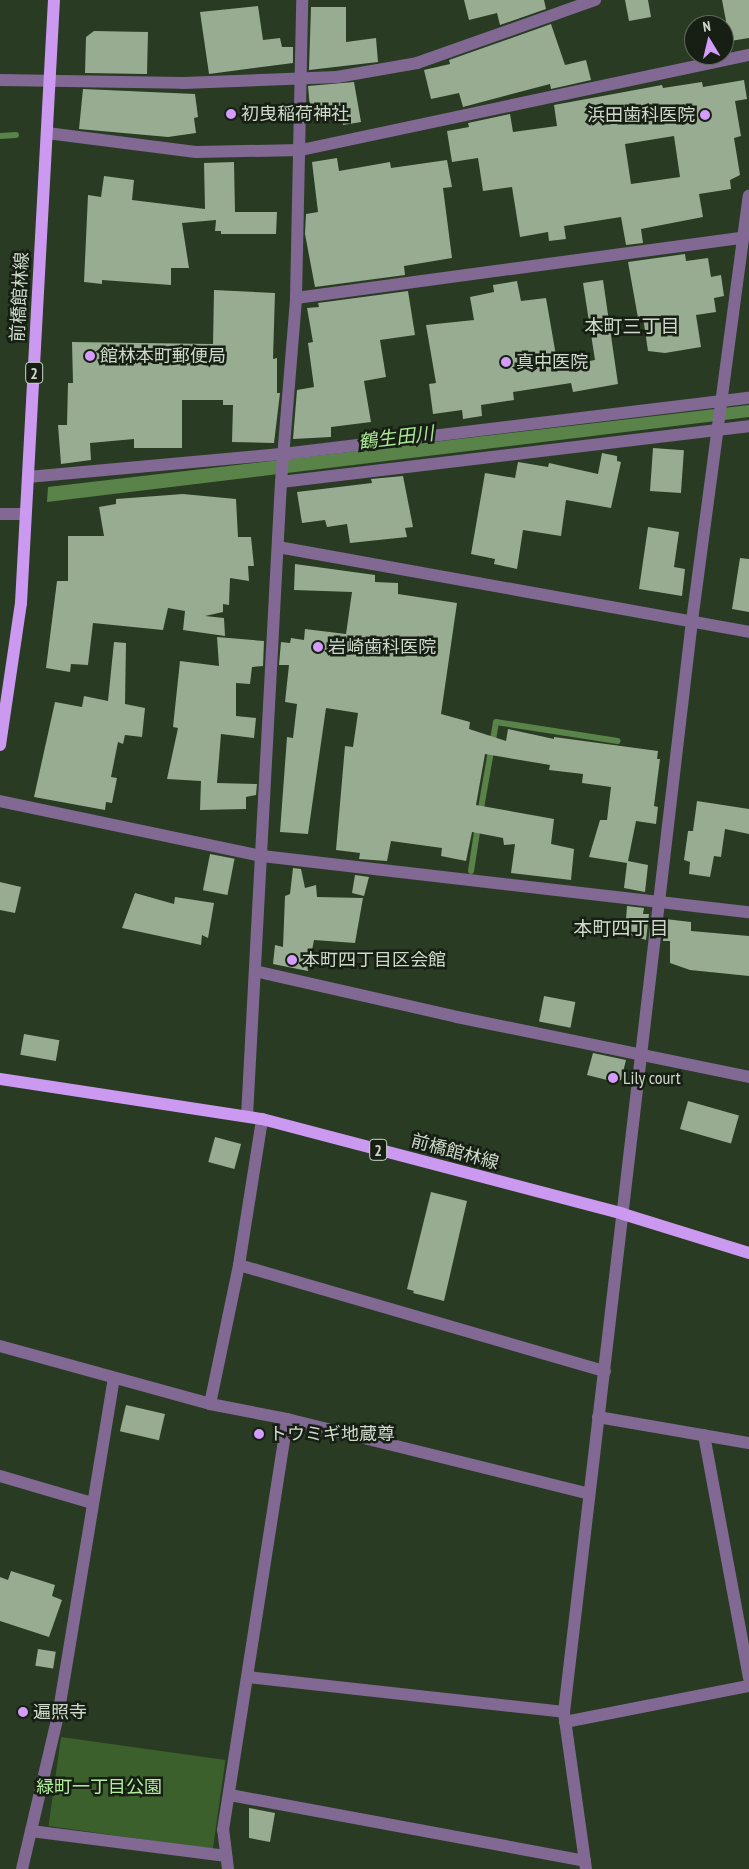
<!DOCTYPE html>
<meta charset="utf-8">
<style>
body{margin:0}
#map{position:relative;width:749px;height:1869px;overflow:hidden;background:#293b23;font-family:"PT Sans Narrow","Noto Sans JP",sans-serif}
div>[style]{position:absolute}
.green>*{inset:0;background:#3b602c;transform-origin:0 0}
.water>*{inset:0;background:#5a834a}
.stream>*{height:6px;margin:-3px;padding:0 3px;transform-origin:3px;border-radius:3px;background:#5a834a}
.building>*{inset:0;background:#97ac90;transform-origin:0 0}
.minor>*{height:12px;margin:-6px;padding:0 6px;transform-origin:6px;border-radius:6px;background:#816993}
.major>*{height:12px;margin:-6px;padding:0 6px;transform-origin:6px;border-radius:6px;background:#cc99f0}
.dots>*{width:14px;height:14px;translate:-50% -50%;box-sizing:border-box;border:2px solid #171f14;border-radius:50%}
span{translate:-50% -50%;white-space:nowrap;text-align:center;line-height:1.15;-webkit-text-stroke:5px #171f14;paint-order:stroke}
.shield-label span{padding:1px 4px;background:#171f14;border:1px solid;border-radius:4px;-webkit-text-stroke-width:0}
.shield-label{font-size:16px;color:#ced9ca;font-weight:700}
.poi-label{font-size:18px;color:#ced9ca}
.left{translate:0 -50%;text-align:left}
.right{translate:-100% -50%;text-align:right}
.street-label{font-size:18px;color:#ced9ca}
.park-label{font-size:18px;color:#b3ee9c}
.neighbourhood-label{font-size:19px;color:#ced9ca}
.water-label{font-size:19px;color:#ace795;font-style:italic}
.north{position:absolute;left:684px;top:15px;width:50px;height:50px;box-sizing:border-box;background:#171f14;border:1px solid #60695d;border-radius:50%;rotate:351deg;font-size:14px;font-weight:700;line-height:20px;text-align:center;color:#ced9ca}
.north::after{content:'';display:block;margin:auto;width:18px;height:22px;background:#d49cfc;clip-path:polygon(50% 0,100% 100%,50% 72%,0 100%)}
</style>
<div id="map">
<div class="green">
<i style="left:61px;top:1737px;width:166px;height:90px;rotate:8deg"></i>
</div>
<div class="water">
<i style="clip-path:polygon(749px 405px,749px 417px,47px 502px,48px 487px)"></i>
</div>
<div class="stream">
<i style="left:0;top:136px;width:16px;rotate:-4deg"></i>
<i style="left:480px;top:814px;width:93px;rotate:-80.1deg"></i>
<i style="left:496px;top:722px;width:123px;rotate:8.9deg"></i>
<i style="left:471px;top:871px;width:46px;rotate:-81.2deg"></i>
</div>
<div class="building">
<i style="clip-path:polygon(464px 0,544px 0,546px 9px,500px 25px,497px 13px,469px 20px)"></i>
<i style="clip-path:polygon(625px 0,648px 0,651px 17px,629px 21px)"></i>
<i style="clip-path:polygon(722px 0,749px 0,749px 38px,724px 42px,726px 21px)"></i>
<i style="clip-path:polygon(258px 6px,263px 40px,280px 38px,282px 47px,293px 47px,293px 63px,209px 74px,200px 12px)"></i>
<i style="clip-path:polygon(311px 7px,346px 7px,346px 42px,376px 38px,378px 62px,309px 70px)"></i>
<i style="clip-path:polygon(551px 24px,565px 65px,586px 60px,591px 80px,551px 89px,550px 84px,463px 107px,459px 93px,431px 99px,424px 70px,450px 64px,449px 60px)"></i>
<i style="clip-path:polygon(94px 31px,148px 32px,147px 74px,85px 73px,86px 37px)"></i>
<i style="clip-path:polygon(evenodd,744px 80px,747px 99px,735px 101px,741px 136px,734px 138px,740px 175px,730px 180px,731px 189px,699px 194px,703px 217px,641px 229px,643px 243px,626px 245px,621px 217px,564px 226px,566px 239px,549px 241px,548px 232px,520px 237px,512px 187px,483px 191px,478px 158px,452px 162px,447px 131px,469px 127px,468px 123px,510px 114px,513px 132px,557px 126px,554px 105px,662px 85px,663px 88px,702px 82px,703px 87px,744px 80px,674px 136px,680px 177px,631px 184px,625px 144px,674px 136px)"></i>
<i style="clip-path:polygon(354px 82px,361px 122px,343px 125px,341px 115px,311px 119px,308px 86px)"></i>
<i style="clip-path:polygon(83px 89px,195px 94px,198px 117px,194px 118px,196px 133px,168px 137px,79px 129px)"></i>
<i style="clip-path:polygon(337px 158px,339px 171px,390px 162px,391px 168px,447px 160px,452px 187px,443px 188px,452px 258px,404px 266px,405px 275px,315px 287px,305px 234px,306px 214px,318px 212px,312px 162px)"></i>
<i style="clip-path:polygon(234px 162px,235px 212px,277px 212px,276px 234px,221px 234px,221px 231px,215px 231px,216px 220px,182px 223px,189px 268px,171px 268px,171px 285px,102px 280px,102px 284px,84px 282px,88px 195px,101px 197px,104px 176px,134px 180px,132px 200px,205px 209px,204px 163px)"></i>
<i style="clip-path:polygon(685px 254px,686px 261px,708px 258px,711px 277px,721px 275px,724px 296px,714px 298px,716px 312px,696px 315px,701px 347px,665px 353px,648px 351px,643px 317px,638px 318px,628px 262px)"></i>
<i style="clip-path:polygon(603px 280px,618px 384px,573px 392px,571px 383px,513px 392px,514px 400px,481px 405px,482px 416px,463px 419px,462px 410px,433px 414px,429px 384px,436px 383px,426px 325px,474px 320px,470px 297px,494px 292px,493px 285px,517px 281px,521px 301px,546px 298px,558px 367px,595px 360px,583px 283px)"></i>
<i style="clip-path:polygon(214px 290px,275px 293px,273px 359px,277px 358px,277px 393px,280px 393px,274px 443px,232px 442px,233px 405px,223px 405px,223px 400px,182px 400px,182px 448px,134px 448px,134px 439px,90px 443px,91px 460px,61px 464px,58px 425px,67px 425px,68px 383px,73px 383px,72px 342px,213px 344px)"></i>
<i style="clip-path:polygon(408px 291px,415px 335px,380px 340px,386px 377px,364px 381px,371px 422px,331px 427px,331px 437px,293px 439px,297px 390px,314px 387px,308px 343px,313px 342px,307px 308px,319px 307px,318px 303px)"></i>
<i style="left:653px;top:448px;width:31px;height:43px;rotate:4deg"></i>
<i style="clip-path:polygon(602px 453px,617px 456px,617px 461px,621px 462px,611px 508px,566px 500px,561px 536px,523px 530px,517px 569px,494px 564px,495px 559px,471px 554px,485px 473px,515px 478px,518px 462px,548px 467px,549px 463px,598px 474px)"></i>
<i style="clip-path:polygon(403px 476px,413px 527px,405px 528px,407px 537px,350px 543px,347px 524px,327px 527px,325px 520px,302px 523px,297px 492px,372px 483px,371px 479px)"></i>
<i style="clip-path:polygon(183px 494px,236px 499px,238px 537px,251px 537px,254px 566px,248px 566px,249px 581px,230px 578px,229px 605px,223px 604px,223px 612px,205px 616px,224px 618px,225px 636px,183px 630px,185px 611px,168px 608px,163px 630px,93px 623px,88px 665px,71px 664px,70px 672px,46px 668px,57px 581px,68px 581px,68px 536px,104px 536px,99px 507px,116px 504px,116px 499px)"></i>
<i style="clip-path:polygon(648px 527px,679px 532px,674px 567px,685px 569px,682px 596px,639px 589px)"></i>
<i style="clip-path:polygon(740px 558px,749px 559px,749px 612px,732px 609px)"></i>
<i style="clip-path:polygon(295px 564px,375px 575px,375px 582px,398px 583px,398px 594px,457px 603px,441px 714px,470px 722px,469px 729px,506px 741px,508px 729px,554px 739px,554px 737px,658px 751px,657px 759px,660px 759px,654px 806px,658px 807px,656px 824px,636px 821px,628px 861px,648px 865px,645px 892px,624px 888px,627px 863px,589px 857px,600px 820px,607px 820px,611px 787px,582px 783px,583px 774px,549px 770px,550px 765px,485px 754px,476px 805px,554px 819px,551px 844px,574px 849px,571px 880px,511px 873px,515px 844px,504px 845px,503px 838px,472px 832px,466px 861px,441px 856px,442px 848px,391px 841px,387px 861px,359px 859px,360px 853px,336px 850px,345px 746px,353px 747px,358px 713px,326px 708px,308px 834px,280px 832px,287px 737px,293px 738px,297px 704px,285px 702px,289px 665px,279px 665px,281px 642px,290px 643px,291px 638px,304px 640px,305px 629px,346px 634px,352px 592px,294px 590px)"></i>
<i style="clip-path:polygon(217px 637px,264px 641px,263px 666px,252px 667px,250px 684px,236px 683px,236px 716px,256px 718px,254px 738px,221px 734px,217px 783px,257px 784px,256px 795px,246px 797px,246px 809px,200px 810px,201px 781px,167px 779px,178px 728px,173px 727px,180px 661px,219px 666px)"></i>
<i style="clip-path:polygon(114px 642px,126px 643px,125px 704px,145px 708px,142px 737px,125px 735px,123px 744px,118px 742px,111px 777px,117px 778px,112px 803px,106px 802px,105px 810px,34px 797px,55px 702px,82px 707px,84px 696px,108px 701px)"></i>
<i style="clip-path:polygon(697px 801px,749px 809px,749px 834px,725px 829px,721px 857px,714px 856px,710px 877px,689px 874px,690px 862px,684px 860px,688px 831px,693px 831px)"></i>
<i style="left:210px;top:854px;width:25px;height:37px;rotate:11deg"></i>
<i style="clip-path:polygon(293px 868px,301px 869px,305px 888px,316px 885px,317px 897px,363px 898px,355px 943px,314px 940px,308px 971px,273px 964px,275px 945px,283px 947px,285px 896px,290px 894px)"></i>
<i style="clip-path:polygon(355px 875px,369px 877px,364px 896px,352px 893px)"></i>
<i style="clip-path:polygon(0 882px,21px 887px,15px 913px,0 910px)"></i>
<i style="clip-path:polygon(135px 893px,174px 904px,175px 897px,214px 903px,208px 938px,202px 935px,201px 945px,122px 928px)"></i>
<i style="clip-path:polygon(627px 906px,644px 908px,643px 914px,649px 914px,646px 940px,625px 933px)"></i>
<i style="clip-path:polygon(665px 919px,691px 922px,691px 931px,749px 936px,749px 976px,690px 970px,670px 963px,670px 941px,663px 941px)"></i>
<i style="left:544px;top:996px;width:32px;height:26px;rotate:11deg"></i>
<i style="left:24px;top:1034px;width:36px;height:21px;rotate:10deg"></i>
<i style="clip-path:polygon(593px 1053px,626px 1060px,621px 1080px,615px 1082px,587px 1075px)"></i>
<i style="left:688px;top:1101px;width:53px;height:29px;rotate:16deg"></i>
<i style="left:215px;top:1137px;width:27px;height:26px;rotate:15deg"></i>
<i style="clip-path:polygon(431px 1192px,467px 1201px,444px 1301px,413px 1293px,414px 1291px,407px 1289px)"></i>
<i style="left:126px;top:1405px;width:40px;height:27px;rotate:13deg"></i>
<i style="clip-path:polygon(11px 1571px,55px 1585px,52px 1596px,62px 1600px,49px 1637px,0 1621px,0 1577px,8px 1580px)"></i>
<i style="left:38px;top:1649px;width:18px;height:17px;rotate:9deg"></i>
<i style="clip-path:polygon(249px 1808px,275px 1813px,270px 1842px,249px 1838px)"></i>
</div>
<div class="minor">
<i style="left:0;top:80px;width:183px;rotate:0.9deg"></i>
<i style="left:183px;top:83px;width:154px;rotate:-2.2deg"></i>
<i style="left:337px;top:77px;width:81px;rotate:-9.9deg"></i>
<i style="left:417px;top:63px;width:189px;rotate:-19.5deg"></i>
<i style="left:47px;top:133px;width:150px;rotate:7.3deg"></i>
<i style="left:196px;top:152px;width:105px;rotate:-1.1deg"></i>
<i style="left:301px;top:150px;width:458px;rotate:-12deg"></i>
<i style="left:296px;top:298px;width:450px;rotate:-7.7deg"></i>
<i style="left:28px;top:477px;width:256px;rotate:-5.2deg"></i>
<i style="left:283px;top:454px;width:469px;rotate:-6.9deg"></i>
<i style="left:281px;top:482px;width:471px;rotate:-6.8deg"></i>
<i style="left:0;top:514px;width:25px"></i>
<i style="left:278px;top:547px;width:479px;rotate:10.2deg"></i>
<i style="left:0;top:801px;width:268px;rotate:11.9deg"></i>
<i style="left:262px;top:856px;width:490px;rotate:6.6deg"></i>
<i style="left:255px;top:971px;width:207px;rotate:12.8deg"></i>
<i style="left:457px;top:1017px;width:298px;rotate:11.6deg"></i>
<i style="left:247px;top:1116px;width:635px;rotate:-86.93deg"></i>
<i style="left:281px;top:482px;width:185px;rotate:-85.3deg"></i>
<i style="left:296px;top:298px;width:298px;rotate:-88.8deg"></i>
<i style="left:239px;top:1265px;width:381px;rotate:16.2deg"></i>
<i style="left:0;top:1346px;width:218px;rotate:15.4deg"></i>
<i style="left:210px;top:1404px;width:78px;rotate:11deg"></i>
<i style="left:287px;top:1419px;width:311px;rotate:13.9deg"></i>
<i style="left:210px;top:1404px;width:142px;rotate:-78.2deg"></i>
<i style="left:239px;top:1265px;width:148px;rotate:-81deg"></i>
<i style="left:598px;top:1417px;width:153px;rotate:9.8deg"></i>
<i style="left:704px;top:1435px;width:247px;rotate:79.5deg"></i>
<i style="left:0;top:1476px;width:96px;rotate:16.4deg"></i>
<i style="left:248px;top:1677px;width:318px;rotate:6.3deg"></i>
<i style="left:565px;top:1722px;width:187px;rotate:-11.1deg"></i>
<i style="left:230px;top:1795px;width:361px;rotate:10.5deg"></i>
<i style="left:31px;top:1831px;width:197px;rotate:7.3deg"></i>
<i style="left:22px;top:1869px;width:157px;rotate:-76.8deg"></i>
<i style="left:58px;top:1716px;width:342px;rotate:-80.6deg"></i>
<i style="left:228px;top:1869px;width:39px;rotate:-97deg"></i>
<i style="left:223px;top:1830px;width:416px;rotate:-81.1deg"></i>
<i style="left:586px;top:1869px;width:159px;rotate:-98deg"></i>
<i style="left:564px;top:1712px;width:1098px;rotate:-83.31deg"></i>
<i style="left:692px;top:621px;width:429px;rotate:-82.4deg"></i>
</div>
<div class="major">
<i style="left:0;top:745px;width:144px;rotate:-81.6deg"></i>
<i style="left:21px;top:603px;width:604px;rotate:-86.87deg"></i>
<i style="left:0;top:1079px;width:265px;rotate:8.7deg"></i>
<i style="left:262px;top:1119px;width:373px;rotate:14.7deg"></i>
<i style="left:623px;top:1214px;width:132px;rotate:17.2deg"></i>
</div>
<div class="dots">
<i style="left:231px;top:114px;background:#d49cfc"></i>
<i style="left:705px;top:115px;background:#d49cfc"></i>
<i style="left:90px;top:356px;background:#d49cfc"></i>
<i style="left:506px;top:362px;background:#d49cfc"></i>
<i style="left:318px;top:647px;background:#d49cfc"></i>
<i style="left:292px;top:960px;background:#d49cfc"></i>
<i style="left:613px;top:1078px;background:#d49cfc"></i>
<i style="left:259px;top:1434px;background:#d49cfc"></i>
<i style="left:23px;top:1712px;background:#d49cfc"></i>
</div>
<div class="shield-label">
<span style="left:34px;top:373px">2</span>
<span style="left:378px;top:1150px">2</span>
</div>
<div class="poi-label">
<span class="left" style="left:241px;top:114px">初曳稲荷神社</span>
<span class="right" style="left:695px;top:115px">浜田歯科医院</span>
<span class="left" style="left:100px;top:356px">館林本町郵便局</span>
<span class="left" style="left:516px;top:362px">真中医院</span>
<span class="left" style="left:328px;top:647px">岩崎歯科医院</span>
<span class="left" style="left:302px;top:960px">本町四丁目区会館</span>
<span class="left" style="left:623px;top:1078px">Lily court</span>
<span class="left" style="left:269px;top:1434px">トウミギ地蔵尊</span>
<span class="left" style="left:33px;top:1712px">遍照寺</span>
</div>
<div class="street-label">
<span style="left:20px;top:297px;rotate:-87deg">前橋館林線</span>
<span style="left:455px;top:1152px;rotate:15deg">前橋館林線</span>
</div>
<div class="park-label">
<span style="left:99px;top:1787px">緑町一丁目公園</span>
</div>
<div class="neighbourhood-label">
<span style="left:632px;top:327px">本町三丁目</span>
<span style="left:621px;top:929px">本町四丁目</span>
</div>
<div class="water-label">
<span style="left:396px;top:438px;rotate:-7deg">鶴生田川</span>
</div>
<div class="north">N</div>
</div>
